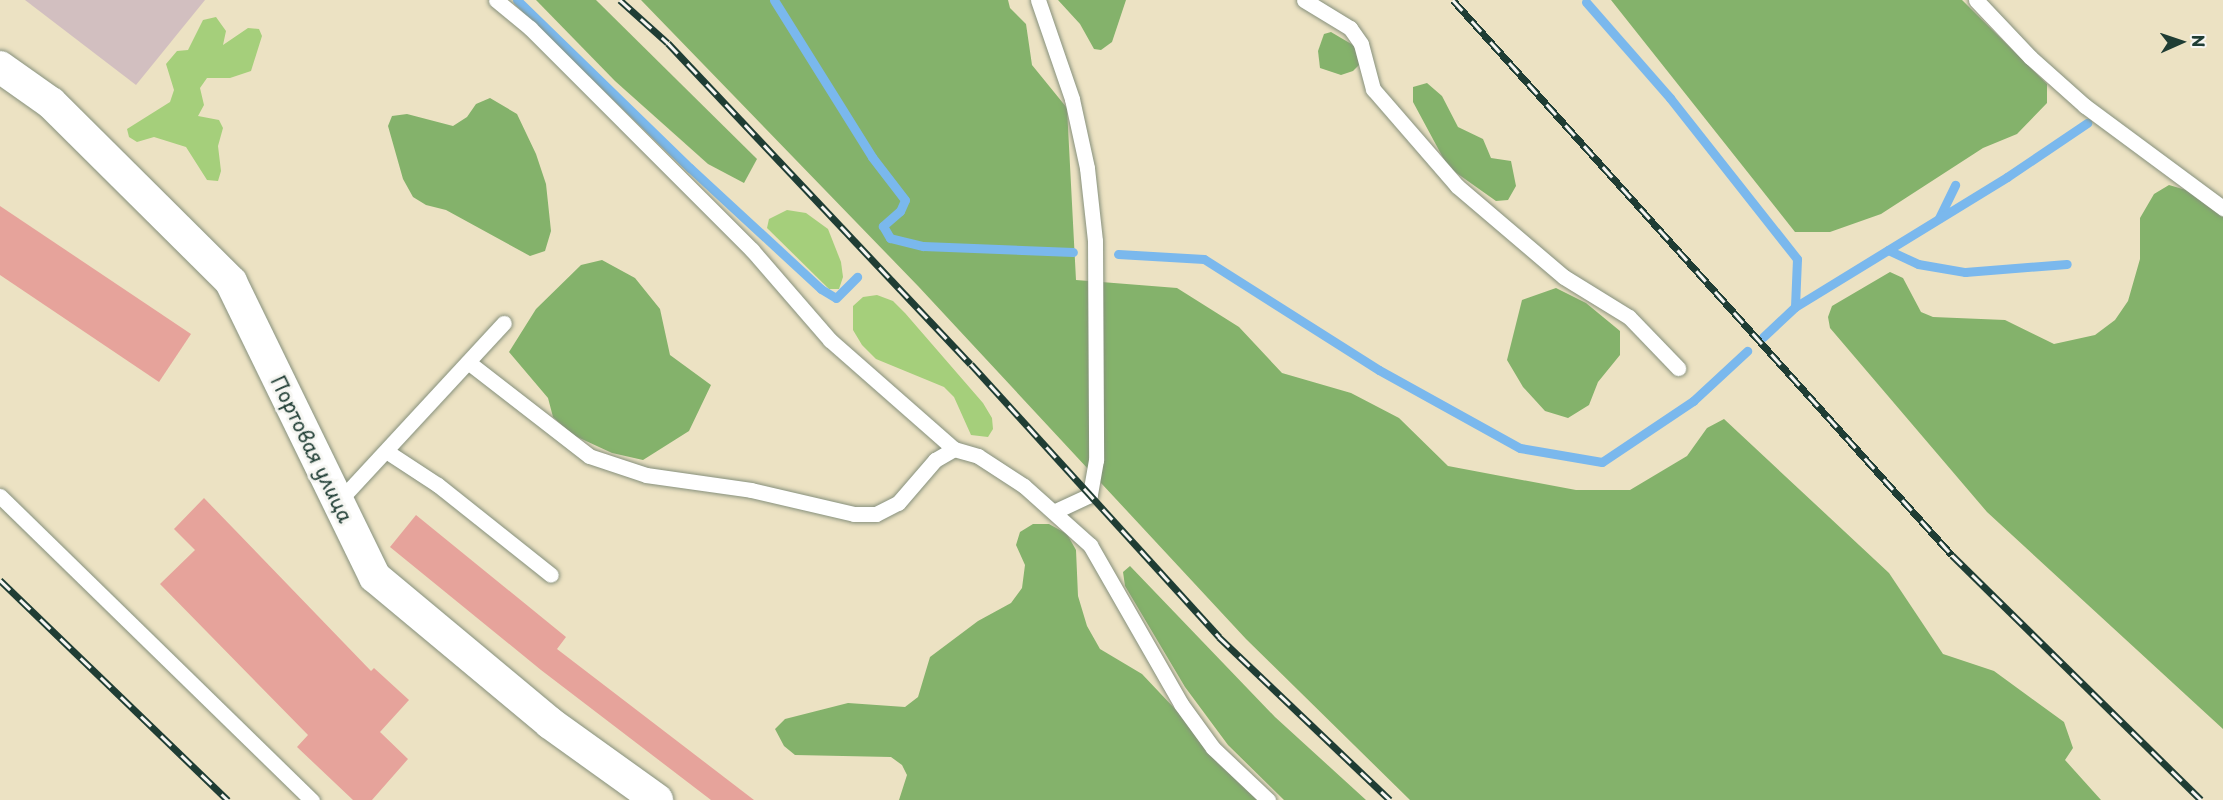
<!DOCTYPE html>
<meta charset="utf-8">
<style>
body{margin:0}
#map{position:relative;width:2223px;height:800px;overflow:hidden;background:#ece2c3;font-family:"Playpen Sans",sans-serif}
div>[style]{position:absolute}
.industrial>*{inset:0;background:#d2bfc0}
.green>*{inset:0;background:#a5cf7b}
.forest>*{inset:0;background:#84b26b}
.stream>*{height:9px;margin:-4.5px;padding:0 4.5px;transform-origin:4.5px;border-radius:4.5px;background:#7ab8ed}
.building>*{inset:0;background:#e6a39b}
.roads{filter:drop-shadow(0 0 2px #86907c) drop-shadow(0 0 2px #86907c)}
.service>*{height:15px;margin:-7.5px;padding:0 7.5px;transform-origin:7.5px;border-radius:7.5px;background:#fff}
.minor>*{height:32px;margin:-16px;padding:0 16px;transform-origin:16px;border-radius:16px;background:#fff}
.rail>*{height:7px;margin-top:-3.5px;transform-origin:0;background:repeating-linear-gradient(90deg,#f6f6f2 0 14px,#1f3d34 0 28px);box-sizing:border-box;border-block:2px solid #1f3d34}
span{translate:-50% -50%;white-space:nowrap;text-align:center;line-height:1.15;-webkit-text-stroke:6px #f6f6f2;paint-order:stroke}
.street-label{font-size:20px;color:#1f3d34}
.north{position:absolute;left:2151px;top:12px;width:60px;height:60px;-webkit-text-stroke:4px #f6f6f2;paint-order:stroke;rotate:87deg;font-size:16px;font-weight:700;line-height:24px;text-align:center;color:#1f3d34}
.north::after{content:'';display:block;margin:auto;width:21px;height:27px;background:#1f3d34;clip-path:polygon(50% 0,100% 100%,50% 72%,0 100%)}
</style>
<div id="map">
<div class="industrial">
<i style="clip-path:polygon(25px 0,205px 0,136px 85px)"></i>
</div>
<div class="green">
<i style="clip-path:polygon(216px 17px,226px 31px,223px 45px,248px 28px,259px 29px,262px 36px,251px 71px,230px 78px,207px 78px,200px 88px,204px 105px,198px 116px,219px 120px,223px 128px,218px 146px,221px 171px,218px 181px,207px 180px,186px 147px,154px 137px,137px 142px,129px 137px,127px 129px,170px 102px,174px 90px,166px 64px,177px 51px,188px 50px,203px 20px)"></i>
<i style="clip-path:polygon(787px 210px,806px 213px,828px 229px,841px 262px,843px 277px,839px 289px,829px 289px,767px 228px,769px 219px)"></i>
<i style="clip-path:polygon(877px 295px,893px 301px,905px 313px,983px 403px,992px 418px,993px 429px,988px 437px,971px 435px,954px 397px,944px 387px,876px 359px,862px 345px,853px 330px,853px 306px,863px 297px)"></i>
</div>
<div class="forest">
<i style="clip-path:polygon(536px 0,596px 0,757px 159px,744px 183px,708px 164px,615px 81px)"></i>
<i style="clip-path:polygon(641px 0,1008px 0,1010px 8px,1026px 24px,1032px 65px,1067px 108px,1076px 280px,1177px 288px,1239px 327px,1282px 373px,1351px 393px,1399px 418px,1448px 466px,1576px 490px,1630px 490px,1687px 456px,1707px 428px,1724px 419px,1889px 573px,1943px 654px,1994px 671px,2064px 722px,2073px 748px,2065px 760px,2101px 800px,1410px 800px,1246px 639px,918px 286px)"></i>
<i style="clip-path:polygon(1058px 0,1126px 0,1112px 42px,1101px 50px,1094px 49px,1080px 24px)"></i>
<i style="clip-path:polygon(1611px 0,1962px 0,2047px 84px,2047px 103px,2017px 134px,1983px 148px,1881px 214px,1830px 232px,1795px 232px)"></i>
<i style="clip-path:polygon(1331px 32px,1353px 45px,1360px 55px,1359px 65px,1353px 71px,1341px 75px,1320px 68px,1318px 51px,1324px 34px)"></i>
<i style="clip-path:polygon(1427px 83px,1442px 96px,1458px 127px,1483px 139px,1491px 158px,1511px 161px,1516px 186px,1508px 200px,1496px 201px,1448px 167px,1413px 102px,1413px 87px)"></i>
<i style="clip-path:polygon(490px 98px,517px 114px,536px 154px,546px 184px,551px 231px,545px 251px,530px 256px,446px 210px,426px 205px,413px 197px,403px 179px,388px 126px,392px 116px,407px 114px,453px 126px,467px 117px,476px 104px)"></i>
<i style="clip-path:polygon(2169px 185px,2186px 190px,2223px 217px,2223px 729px,1987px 512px,1830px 328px,1828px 317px,1832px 306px,1890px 272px,1903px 278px,1921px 312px,1933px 317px,2005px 320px,2054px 344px,2095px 335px,2115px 320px,2128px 301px,2140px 259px,2140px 218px,2154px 194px)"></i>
<i style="clip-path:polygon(602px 260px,635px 278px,660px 309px,670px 355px,711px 385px,689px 431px,643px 460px,612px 453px,573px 435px,553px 417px,548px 398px,509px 352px,536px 309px,581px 265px)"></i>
<i style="clip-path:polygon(1556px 288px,1586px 303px,1620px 331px,1620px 355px,1598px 382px,1589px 405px,1568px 418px,1545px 411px,1523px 387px,1507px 360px,1522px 300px)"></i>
<i style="clip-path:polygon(1033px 524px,1049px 524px,1067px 534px,1076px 550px,1078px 596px,1087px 626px,1100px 649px,1142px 674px,1261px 800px,899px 800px,907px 775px,902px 765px,891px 757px,795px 755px,784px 746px,775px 729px,785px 719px,848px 703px,905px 707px,918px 697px,930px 657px,978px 621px,1011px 603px,1022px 588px,1025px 565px,1016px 545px,1020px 532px)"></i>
<i style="clip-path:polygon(1130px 566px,1275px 717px,1366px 800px,1284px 800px,1228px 745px,1185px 687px,1125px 586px,1123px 572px)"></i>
</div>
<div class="stream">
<i style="left:517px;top:0;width:241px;rotate:44.2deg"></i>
<i style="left:690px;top:168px;width:178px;rotate:42.7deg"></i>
<i style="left:821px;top:289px;width:17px;rotate:31deg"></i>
<i style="left:836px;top:298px;width:30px;rotate:-45deg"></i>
<i style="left:774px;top:0;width:185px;rotate:58deg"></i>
<i style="left:872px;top:157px;width:54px;rotate:52.5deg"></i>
<i style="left:905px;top:200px;width:12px;rotate:114deg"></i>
<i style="left:900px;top:211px;width:23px;rotate:139deg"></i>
<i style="left:883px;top:226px;width:14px;rotate:60deg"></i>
<i style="left:890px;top:238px;width:34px;rotate:14deg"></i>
<i style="left:923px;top:246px;width:150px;rotate:2.3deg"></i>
<i style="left:1586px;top:2px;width:128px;rotate:48.8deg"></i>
<i style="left:1670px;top:98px;width:205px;rotate:51.7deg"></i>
<i style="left:1797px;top:259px;width:48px;rotate:92.4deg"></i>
<i style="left:1939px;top:218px;width:37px;rotate:-64deg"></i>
<i style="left:1888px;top:250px;width:33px;rotate:25deg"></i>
<i style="left:1918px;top:264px;width:48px;rotate:9.7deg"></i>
<i style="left:1965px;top:272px;width:102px;rotate:-4.5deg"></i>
<i style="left:1118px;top:254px;width:86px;rotate:3.3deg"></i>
<i style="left:1204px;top:259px;width:207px;rotate:32.4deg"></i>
<i style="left:1379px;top:370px;width:161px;rotate:29deg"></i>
<i style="left:1520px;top:448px;width:83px;rotate:9.7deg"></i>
<i style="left:1602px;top:462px;width:110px;rotate:-33.8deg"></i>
<i style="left:1693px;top:401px;width:74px;rotate:-42.8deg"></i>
<i style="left:1763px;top:337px;width:44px;rotate:-43.2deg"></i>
<i style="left:1795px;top:307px;width:249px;rotate:-31.5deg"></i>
<i style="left:2007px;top:177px;width:97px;rotate:-34deg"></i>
</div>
<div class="building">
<i style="clip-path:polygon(0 206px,191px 334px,159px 382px,0 275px)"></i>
<i style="clip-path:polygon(204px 498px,371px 671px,374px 668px,409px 700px,380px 732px,408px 759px,372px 800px,353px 800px,297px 747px,308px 735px,160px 584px,195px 550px,174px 529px)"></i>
<i style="clip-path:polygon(416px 515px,566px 637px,557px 649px,754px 800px,711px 800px,541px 670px,390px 547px)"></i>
</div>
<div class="roads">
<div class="service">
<i style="left:496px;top:0;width:44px;rotate:39.5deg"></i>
<i style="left:530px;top:28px;width:314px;rotate:45deg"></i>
<i style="left:752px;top:250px;width:119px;rotate:49.1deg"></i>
<i style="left:830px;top:340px;width:165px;rotate:41.3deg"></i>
<i style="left:1038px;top:0;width:105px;rotate:71deg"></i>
<i style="left:1072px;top:99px;width:71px;rotate:77.7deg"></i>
<i style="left:1087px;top:168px;width:73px;rotate:83.7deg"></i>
<i style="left:1095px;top:241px;width:219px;rotate:89.7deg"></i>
<i style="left:1096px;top:460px;width:36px;rotate:100deg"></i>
<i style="left:1090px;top:495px;width:40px;rotate:155deg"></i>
<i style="left:1304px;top:0;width:54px;rotate:31.3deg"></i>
<i style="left:1350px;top:28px;width:19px;rotate:55deg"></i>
<i style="left:1361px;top:44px;width:47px;rotate:75.1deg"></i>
<i style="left:1373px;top:89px;width:128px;rotate:49.1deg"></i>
<i style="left:1457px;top:186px;width:140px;rotate:40.4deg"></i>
<i style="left:1564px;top:277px;width:76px;rotate:31.6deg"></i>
<i style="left:1629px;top:317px;width:71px;rotate:46.1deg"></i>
<i style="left:1976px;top:0;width:79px;rotate:46.5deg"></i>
<i style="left:2030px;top:57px;width:74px;rotate:41.7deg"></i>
<i style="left:2085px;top:106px;width:172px;rotate:36.5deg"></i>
<i style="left:468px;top:362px;width:153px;rotate:37.8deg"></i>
<i style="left:589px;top:456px;width:60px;rotate:18.4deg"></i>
<i style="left:646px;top:475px;width:106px;rotate:8.1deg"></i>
<i style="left:751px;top:490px;width:106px;rotate:13.1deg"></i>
<i style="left:854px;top:514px;width:22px"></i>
<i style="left:876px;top:514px;width:25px;rotate:-27deg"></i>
<i style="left:898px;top:503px;width:57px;rotate:-49.3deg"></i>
<i style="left:935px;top:460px;width:22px;rotate:-30deg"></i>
<i style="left:954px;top:449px;width:25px;rotate:16deg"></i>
<i style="left:978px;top:456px;width:55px;rotate:33.1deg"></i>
<i style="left:1024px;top:486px;width:89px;rotate:41.8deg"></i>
<i style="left:1090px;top:545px;width:183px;rotate:60.2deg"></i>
<i style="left:1181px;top:704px;width:54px;rotate:54deg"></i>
<i style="left:1213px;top:748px;width:76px;rotate:43.4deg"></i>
<i style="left:386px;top:451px;width:62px;rotate:33.2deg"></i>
<i style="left:438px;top:485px;width:144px;rotate:38.5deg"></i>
<i style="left:0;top:496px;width:436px;rotate:44.3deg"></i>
<i style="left:338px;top:502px;width:244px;rotate:-47.2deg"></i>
</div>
<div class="minor">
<i style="left:0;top:67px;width:62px;rotate:35.2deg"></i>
<i style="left:51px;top:103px;width:254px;rotate:44.8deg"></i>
<i style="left:231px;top:282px;width:328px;rotate:64deg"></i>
<i style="left:375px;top:577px;width:228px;rotate:39.8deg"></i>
<i style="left:550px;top:723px;width:132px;rotate:35.7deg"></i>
</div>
</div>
<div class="rail">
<i style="left:620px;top:0;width:64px;rotate:41.9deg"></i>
<i style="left:668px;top:43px;width:441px;rotate:46.7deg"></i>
<i style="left:971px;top:364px;width:369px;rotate:47.7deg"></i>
<i style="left:1219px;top:637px;width:236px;rotate:43.6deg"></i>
<i style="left:1453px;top:0;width:746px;rotate:48.04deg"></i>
<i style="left:1952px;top:555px;width:349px;rotate:44.5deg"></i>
<i style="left:0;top:580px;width:317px;rotate:44deg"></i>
</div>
<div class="street-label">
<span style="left:312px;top:449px;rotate:64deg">Портовая улица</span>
</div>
<div class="north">N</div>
</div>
